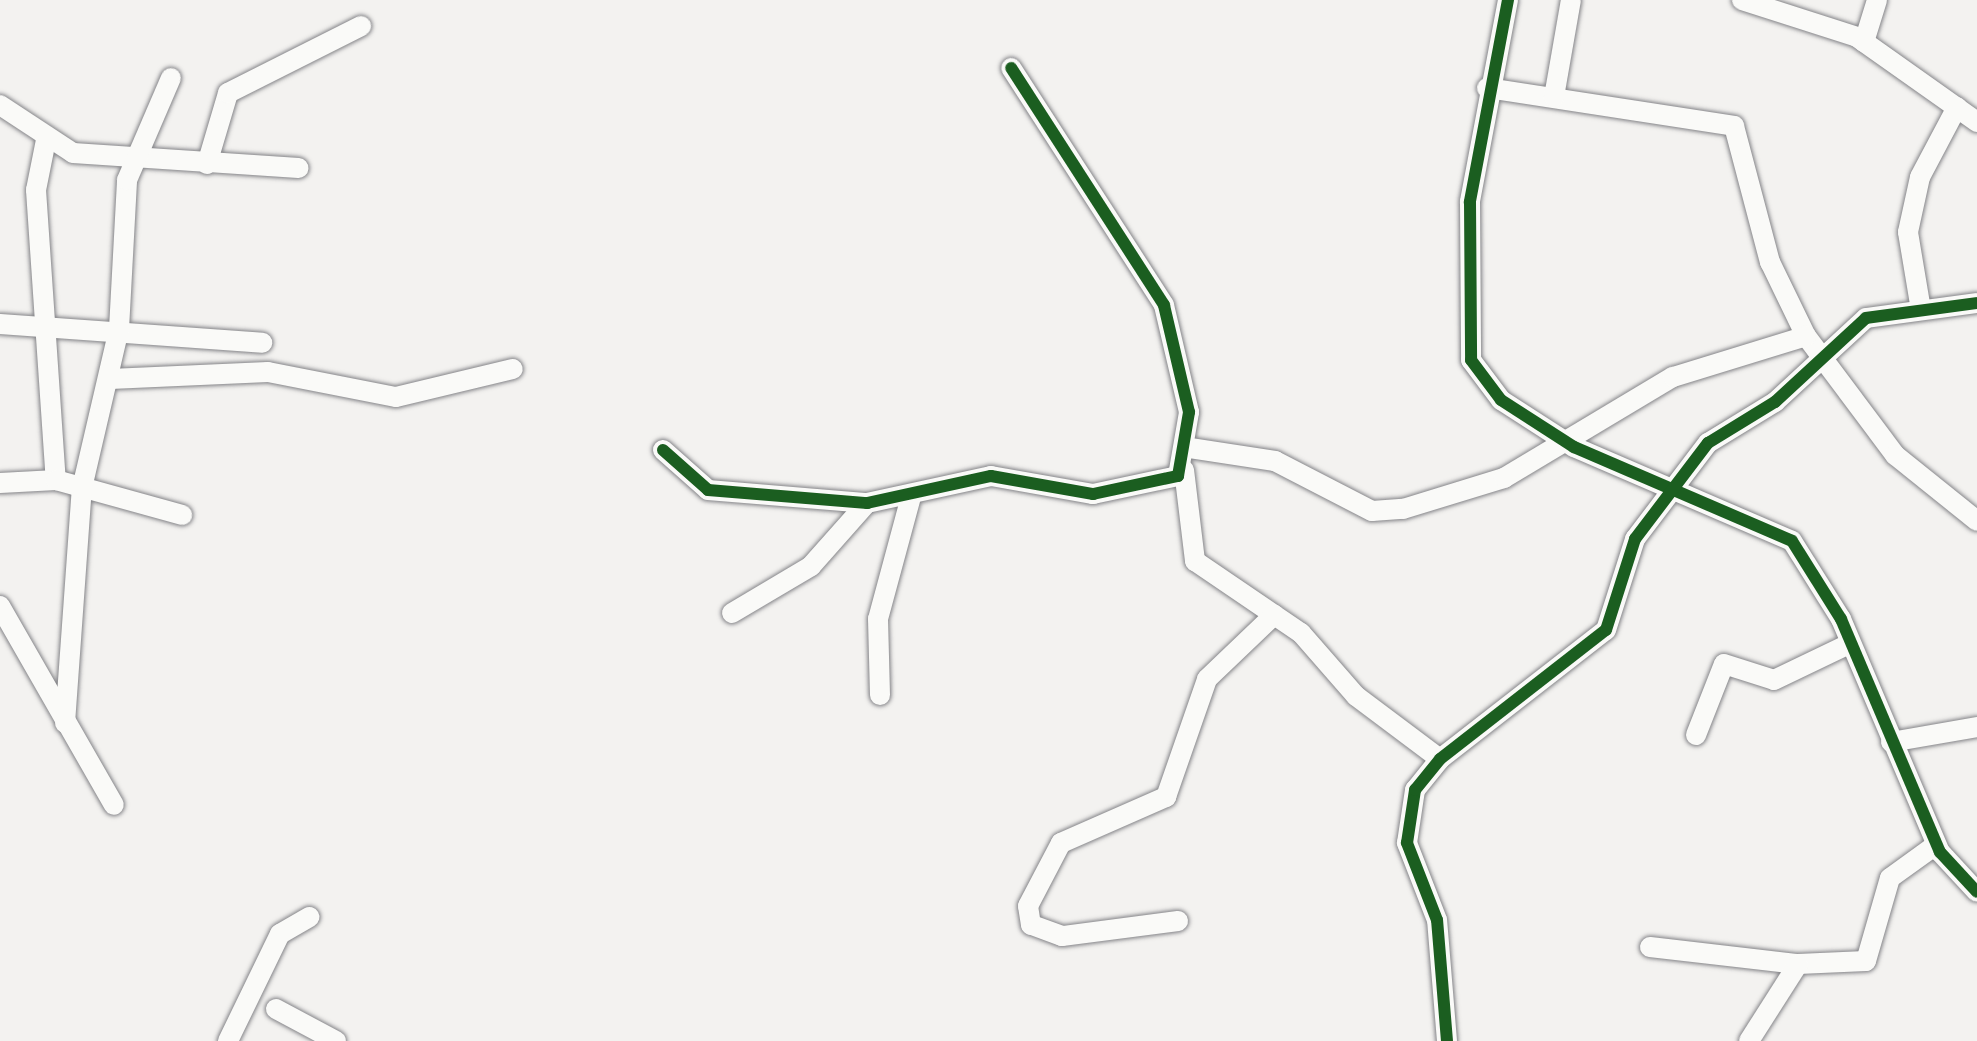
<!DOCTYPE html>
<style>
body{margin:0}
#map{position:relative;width:1977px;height:1041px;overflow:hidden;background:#f3f2f0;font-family:Pangolin,sans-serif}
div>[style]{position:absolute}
.roads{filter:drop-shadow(0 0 2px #848488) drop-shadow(0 0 2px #848488)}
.minor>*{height:20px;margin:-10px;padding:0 10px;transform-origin:10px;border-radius:10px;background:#fafaf8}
.cycleway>*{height:12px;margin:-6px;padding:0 6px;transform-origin:6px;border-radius:6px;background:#1b5e20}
span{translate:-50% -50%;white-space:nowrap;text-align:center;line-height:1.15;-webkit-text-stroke:9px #fdfcf7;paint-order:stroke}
</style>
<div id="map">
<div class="roads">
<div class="minor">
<i style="left:1508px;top:0;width:206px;rotate:100.7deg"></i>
<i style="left:1470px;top:202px;width:158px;rotate:89.6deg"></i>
<i style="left:1471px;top:360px;width:50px;rotate:53.1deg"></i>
<i style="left:1501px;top:400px;width:87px;rotate:32.8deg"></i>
<i style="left:1574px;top:447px;width:237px;rotate:23.3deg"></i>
<i style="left:1792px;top:541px;width:92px;rotate:57.9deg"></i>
<i style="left:1841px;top:619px;width:253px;rotate:67deg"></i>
<i style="left:1940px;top:852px;width:54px;rotate:47.2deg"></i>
<i style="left:1742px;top:0;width:121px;rotate:17.8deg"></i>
<i style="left:1857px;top:37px;width:147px;rotate:35.3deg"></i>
<i style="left:1864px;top:42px;width:44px;rotate:-72.8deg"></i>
<i style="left:1487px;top:88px;width:250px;rotate:8.7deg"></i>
<i style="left:1734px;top:126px;width:141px;rotate:75.2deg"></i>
<i style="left:1770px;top:262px;width:82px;rotate:64.1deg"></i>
<i style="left:1806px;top:336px;width:149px;rotate:53.2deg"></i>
<i style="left:1895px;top:455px;width:105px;rotate:38.8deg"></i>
<i style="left:1554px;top:97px;width:98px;rotate:-80.1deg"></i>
<i style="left:0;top:105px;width:87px;rotate:33.3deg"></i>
<i style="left:73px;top:153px;width:226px;rotate:3.8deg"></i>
<i style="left:46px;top:140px;width:51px;rotate:101.3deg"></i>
<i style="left:36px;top:190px;width:291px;rotate:86.1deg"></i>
<i style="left:207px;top:164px;width:74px;rotate:-73.5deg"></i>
<i style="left:228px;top:93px;width:149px;rotate:-26.7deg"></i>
<i style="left:1921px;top:310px;width:79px;rotate:-99.5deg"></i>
<i style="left:1908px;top:232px;width:56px;rotate:-77.7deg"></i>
<i style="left:1920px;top:177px;width:79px;rotate:-62.1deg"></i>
<i style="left:0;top:324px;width:263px;rotate:4.1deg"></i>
<i style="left:110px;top:379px;width:158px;rotate:-2.5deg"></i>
<i style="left:268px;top:372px;width:130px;rotate:11.1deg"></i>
<i style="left:396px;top:397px;width:120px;rotate:-13.5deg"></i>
<i style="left:1190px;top:448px;width:86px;rotate:8.7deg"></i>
<i style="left:1275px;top:461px;width:109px;rotate:27.3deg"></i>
<i style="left:1372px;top:511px;width:31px;rotate:-4deg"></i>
<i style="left:1403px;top:509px;width:106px;rotate:-17.1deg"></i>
<i style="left:1504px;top:478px;width:197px;rotate:-30.9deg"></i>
<i style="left:1673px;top:377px;width:139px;rotate:-17.1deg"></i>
<i style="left:663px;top:450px;width:60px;rotate:41.6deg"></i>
<i style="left:708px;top:490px;width:160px;rotate:4.7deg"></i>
<i style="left:867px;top:503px;width:127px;rotate:-12.3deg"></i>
<i style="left:991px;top:476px;width:104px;rotate:10deg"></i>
<i style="left:1093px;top:494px;width:87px;rotate:-12deg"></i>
<i style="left:1178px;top:476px;width:65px;rotate:-80.2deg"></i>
<i style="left:1189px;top:412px;width:110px;rotate:-103.2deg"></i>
<i style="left:1164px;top:305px;width:282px;rotate:-122.8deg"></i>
<i style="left:1184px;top:470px;width:92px;rotate:83.1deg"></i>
<i style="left:1195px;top:561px;width:128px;rotate:34.2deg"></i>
<i style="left:1301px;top:633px;width:84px;rotate:48.9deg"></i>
<i style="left:1356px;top:696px;width:105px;rotate:36.9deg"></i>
<i style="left:0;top:483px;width:56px;rotate:-3.1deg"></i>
<i style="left:56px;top:480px;width:131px;rotate:15.5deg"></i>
<i style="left:0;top:606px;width:229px;rotate:60.2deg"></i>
<i style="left:732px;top:613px;width:92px;rotate:-30.7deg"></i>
<i style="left:811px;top:566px;width:84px;rotate:-48.4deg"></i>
<i style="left:880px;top:695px;width:76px;rotate:-91.5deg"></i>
<i style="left:878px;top:619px;width:126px;rotate:-74.9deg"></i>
<i style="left:65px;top:723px;width:236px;rotate:-85.9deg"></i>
<i style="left:82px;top:488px;width:163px;rotate:-76.9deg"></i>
<i style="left:119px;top:329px;width:149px;rotate:-86.9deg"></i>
<i style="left:127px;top:180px;width:111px;rotate:-66.7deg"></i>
<i style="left:1696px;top:735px;width:76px;rotate:-68.5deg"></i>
<i style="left:1724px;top:664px;width:52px;rotate:17.7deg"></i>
<i style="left:1774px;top:680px;width:85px;rotate:-25.7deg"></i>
<i style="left:1891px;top:742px;width:87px;rotate:-9.9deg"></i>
<i style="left:1178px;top:921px;width:117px;rotate:172.6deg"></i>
<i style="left:1062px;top:936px;width:33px;rotate:-160deg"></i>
<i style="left:1031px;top:925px;width:19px;rotate:-99deg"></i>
<i style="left:1028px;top:906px;width:71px;rotate:-62.4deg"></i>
<i style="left:1061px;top:843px;width:115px;rotate:-23.7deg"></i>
<i style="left:1166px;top:797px;width:125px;rotate:-70.8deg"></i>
<i style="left:1207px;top:679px;width:93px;rotate:-43.7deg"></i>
<i style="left:1650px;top:947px;width:149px;rotate:6.6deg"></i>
<i style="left:1798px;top:964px;width:68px;rotate:-2.5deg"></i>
<i style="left:1866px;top:961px;width:86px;rotate:-73.9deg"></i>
<i style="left:1890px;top:878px;width:57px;rotate:-35.7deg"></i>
<i style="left:276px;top:1009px;width:68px;rotate:28.1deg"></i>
<i style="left:228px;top:1041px;width:119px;rotate:-64.1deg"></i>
<i style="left:280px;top:934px;width:34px;rotate:-30deg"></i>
<i style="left:1447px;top:1041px;width:121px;rotate:-94.7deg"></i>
<i style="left:1437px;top:920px;width:83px;rotate:-111.3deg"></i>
<i style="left:1407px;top:843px;width:54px;rotate:-81.4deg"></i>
<i style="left:1415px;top:790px;width:40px;rotate:-51deg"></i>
<i style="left:1440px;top:759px;width:210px;rotate:-37.9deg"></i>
<i style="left:1606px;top:630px;width:96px;rotate:-72.3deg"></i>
<i style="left:1635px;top:539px;width:121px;rotate:-52.8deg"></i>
<i style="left:1708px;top:443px;width:79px;rotate:-31.5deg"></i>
<i style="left:1775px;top:402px;width:124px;rotate:-42.7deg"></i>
<i style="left:1866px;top:318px;width:112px;rotate:-7.7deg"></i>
<i style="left:1749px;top:1041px;width:91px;rotate:-57.5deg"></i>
</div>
</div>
<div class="cycleway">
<i style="left:1508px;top:0;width:206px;rotate:100.7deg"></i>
<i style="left:1470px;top:202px;width:158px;rotate:89.6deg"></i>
<i style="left:1471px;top:360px;width:50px;rotate:53.1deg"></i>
<i style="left:1501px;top:400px;width:87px;rotate:32.8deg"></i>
<i style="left:1574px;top:447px;width:237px;rotate:23.3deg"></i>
<i style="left:1792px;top:541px;width:92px;rotate:57.9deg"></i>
<i style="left:1841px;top:619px;width:253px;rotate:67deg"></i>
<i style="left:1940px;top:852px;width:54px;rotate:47.2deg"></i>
<i style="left:663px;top:450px;width:60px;rotate:41.6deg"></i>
<i style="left:708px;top:490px;width:160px;rotate:4.7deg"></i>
<i style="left:867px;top:503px;width:127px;rotate:-12.3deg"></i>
<i style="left:991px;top:476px;width:104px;rotate:10deg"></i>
<i style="left:1093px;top:494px;width:87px;rotate:-12deg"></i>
<i style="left:1178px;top:476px;width:65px;rotate:-80.2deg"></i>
<i style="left:1189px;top:412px;width:110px;rotate:-103.2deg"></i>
<i style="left:1164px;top:305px;width:282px;rotate:-122.8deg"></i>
<i style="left:1447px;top:1041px;width:121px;rotate:-94.7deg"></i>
<i style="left:1437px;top:920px;width:83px;rotate:-111.3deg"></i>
<i style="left:1407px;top:843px;width:54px;rotate:-81.4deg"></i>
<i style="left:1415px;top:790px;width:40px;rotate:-51deg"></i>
<i style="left:1440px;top:759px;width:210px;rotate:-37.9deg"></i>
<i style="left:1606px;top:630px;width:96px;rotate:-72.3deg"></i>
<i style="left:1635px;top:539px;width:121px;rotate:-52.8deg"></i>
<i style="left:1708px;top:443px;width:79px;rotate:-31.5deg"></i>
<i style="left:1775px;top:402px;width:124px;rotate:-42.7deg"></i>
<i style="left:1866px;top:318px;width:112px;rotate:-7.7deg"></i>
</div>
</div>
